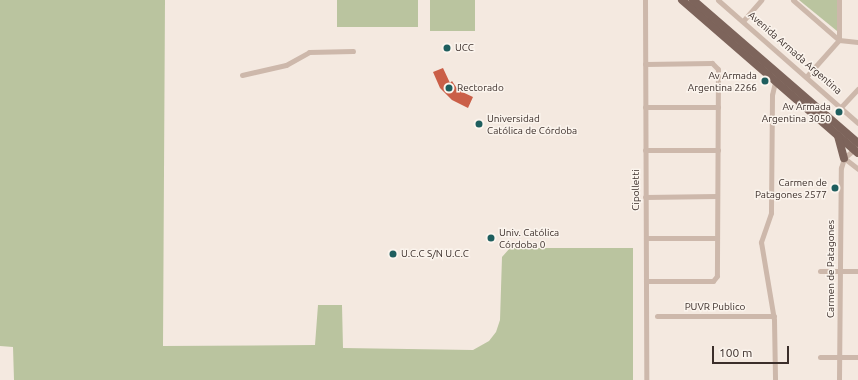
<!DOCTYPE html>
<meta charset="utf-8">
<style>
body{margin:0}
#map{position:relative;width:858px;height:380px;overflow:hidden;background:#f4e9e0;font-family:Ubuntu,sans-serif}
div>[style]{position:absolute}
.green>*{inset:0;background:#bac49f;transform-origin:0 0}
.building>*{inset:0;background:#ca5f48}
.street>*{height:5px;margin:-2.5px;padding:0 2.5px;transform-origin:2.5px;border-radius:2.5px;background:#cdb8ab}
.primary>*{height:8px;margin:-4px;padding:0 4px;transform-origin:4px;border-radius:4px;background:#7d645b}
.dots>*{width:11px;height:11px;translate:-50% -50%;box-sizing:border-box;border:2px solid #fbf4ed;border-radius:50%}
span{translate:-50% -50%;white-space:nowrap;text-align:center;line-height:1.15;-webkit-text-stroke:3px #fbf4ed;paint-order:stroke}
.poi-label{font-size:10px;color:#3b2e2a}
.left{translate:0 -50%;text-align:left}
.right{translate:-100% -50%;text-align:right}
.street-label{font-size:10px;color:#3b2e2a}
.scale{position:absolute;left:712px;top:346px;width:77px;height:18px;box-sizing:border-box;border:2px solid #3b2e2a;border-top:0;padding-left:5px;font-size:12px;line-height:14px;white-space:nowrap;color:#3b2e2a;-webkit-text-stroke:3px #fbf4ed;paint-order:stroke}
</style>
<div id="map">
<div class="green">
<i style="clip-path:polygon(0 0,165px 0,163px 346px,315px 345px,318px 305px,342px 305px,343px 348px,473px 350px,489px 341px,496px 332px,500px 320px,502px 257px,510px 248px,633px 248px,633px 380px,14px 380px,13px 347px,0 346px)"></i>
<i style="left:337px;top:0;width:81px;height:27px"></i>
<i style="left:430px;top:0;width:45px;height:31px"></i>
<i style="clip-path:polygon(799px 0,838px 0,837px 31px)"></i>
</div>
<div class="building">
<i style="clip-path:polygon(443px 68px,450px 83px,452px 81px,458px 90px,473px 97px,468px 108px,452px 100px,440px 88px,433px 72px)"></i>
</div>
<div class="street">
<i style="left:645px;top:0;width:380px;rotate:89.8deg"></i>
<i style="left:718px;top:0;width:186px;rotate:41.3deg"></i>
<i style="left:793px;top:0;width:61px;rotate:41deg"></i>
<i style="left:839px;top:40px;width:19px;rotate:6deg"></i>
<i style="left:743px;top:21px;width:28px;rotate:-49deg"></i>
<i style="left:839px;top:40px;width:40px;rotate:-90deg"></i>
<i style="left:645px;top:64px;width:67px;rotate:-0.9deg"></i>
<i style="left:712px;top:63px;width:8px;rotate:45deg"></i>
<i style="left:718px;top:69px;width:207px;rotate:90.3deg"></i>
<i style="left:717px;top:276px;width:6px;rotate:129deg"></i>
<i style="left:713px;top:281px;width:67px;rotate:180deg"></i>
<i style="left:242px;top:75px;width:45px;rotate:-12.8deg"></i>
<i style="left:286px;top:65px;width:26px;rotate:-29deg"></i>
<i style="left:309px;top:52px;width:44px;rotate:-1.3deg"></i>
<i style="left:806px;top:77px;width:50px;rotate:-48.3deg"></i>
<i style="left:775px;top:82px;width:13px;rotate:103deg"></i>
<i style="left:772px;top:95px;width:118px;rotate:90.5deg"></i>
<i style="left:771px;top:213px;width:31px;rotate:109deg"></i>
<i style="left:761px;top:242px;width:79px;rotate:80.5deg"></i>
<i style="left:774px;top:320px;width:60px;rotate:89deg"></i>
<i style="left:645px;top:107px;width:73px"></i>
<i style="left:841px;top:107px;width:25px;rotate:-47deg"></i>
<i style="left:645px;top:150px;width:73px"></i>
<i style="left:844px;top:158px;width:16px;rotate:-40deg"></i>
<i style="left:844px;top:158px;width:18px;rotate:38deg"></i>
<i style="left:645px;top:197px;width:72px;rotate:-0.8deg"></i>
<i style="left:646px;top:238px;width:71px"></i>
<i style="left:820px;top:271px;width:38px"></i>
<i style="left:657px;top:316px;width:117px"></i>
<i style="left:820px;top:357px;width:38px"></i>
<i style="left:839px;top:380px;width:212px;rotate:-89.5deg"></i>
<i style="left:841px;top:168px;width:10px;rotate:-73deg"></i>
</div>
<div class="primary">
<i style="left:682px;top:0;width:233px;rotate:41deg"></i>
<i style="left:693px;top:0;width:218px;rotate:40.9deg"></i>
<i style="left:838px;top:136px;width:23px;rotate:75deg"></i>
</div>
<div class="dots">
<i style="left:447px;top:48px;background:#1e5e5e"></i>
<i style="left:765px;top:81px;background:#1e5e5e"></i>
<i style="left:449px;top:88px;background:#1e5e5e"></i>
<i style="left:839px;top:112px;background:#1e5e5e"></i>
<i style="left:479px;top:124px;background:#1e5e5e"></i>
<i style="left:835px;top:188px;background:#1e5e5e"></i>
<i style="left:491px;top:238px;background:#1e5e5e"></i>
<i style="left:393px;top:254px;background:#1e5e5e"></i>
</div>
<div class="poi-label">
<span class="left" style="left:455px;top:48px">UCC</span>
<span class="right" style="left:757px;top:81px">Av Armada<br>Argentina 2266</span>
<span class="left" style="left:457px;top:88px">Rectorado</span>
<span class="right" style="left:831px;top:112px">Av Armada<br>Argentina 3050</span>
<span class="left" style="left:487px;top:124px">Universidad<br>Católica de Córdoba</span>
<span class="right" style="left:827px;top:188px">Carmen de<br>Patagones 2577</span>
<span class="left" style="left:499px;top:238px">Univ. Católica<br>Córdoba 0</span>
<span class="left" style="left:401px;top:254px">U.C.C S/N U.C.C</span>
</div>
<div class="street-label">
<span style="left:795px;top:53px;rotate:41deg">Avenida Armada Argentina</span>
<span style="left:636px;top:190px;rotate:-90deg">Cipolletti</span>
<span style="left:831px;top:269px;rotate:-90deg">Carmen de Patagones</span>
<span style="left:715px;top:307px">PUVR Publico</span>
</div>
<div class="scale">100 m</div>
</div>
